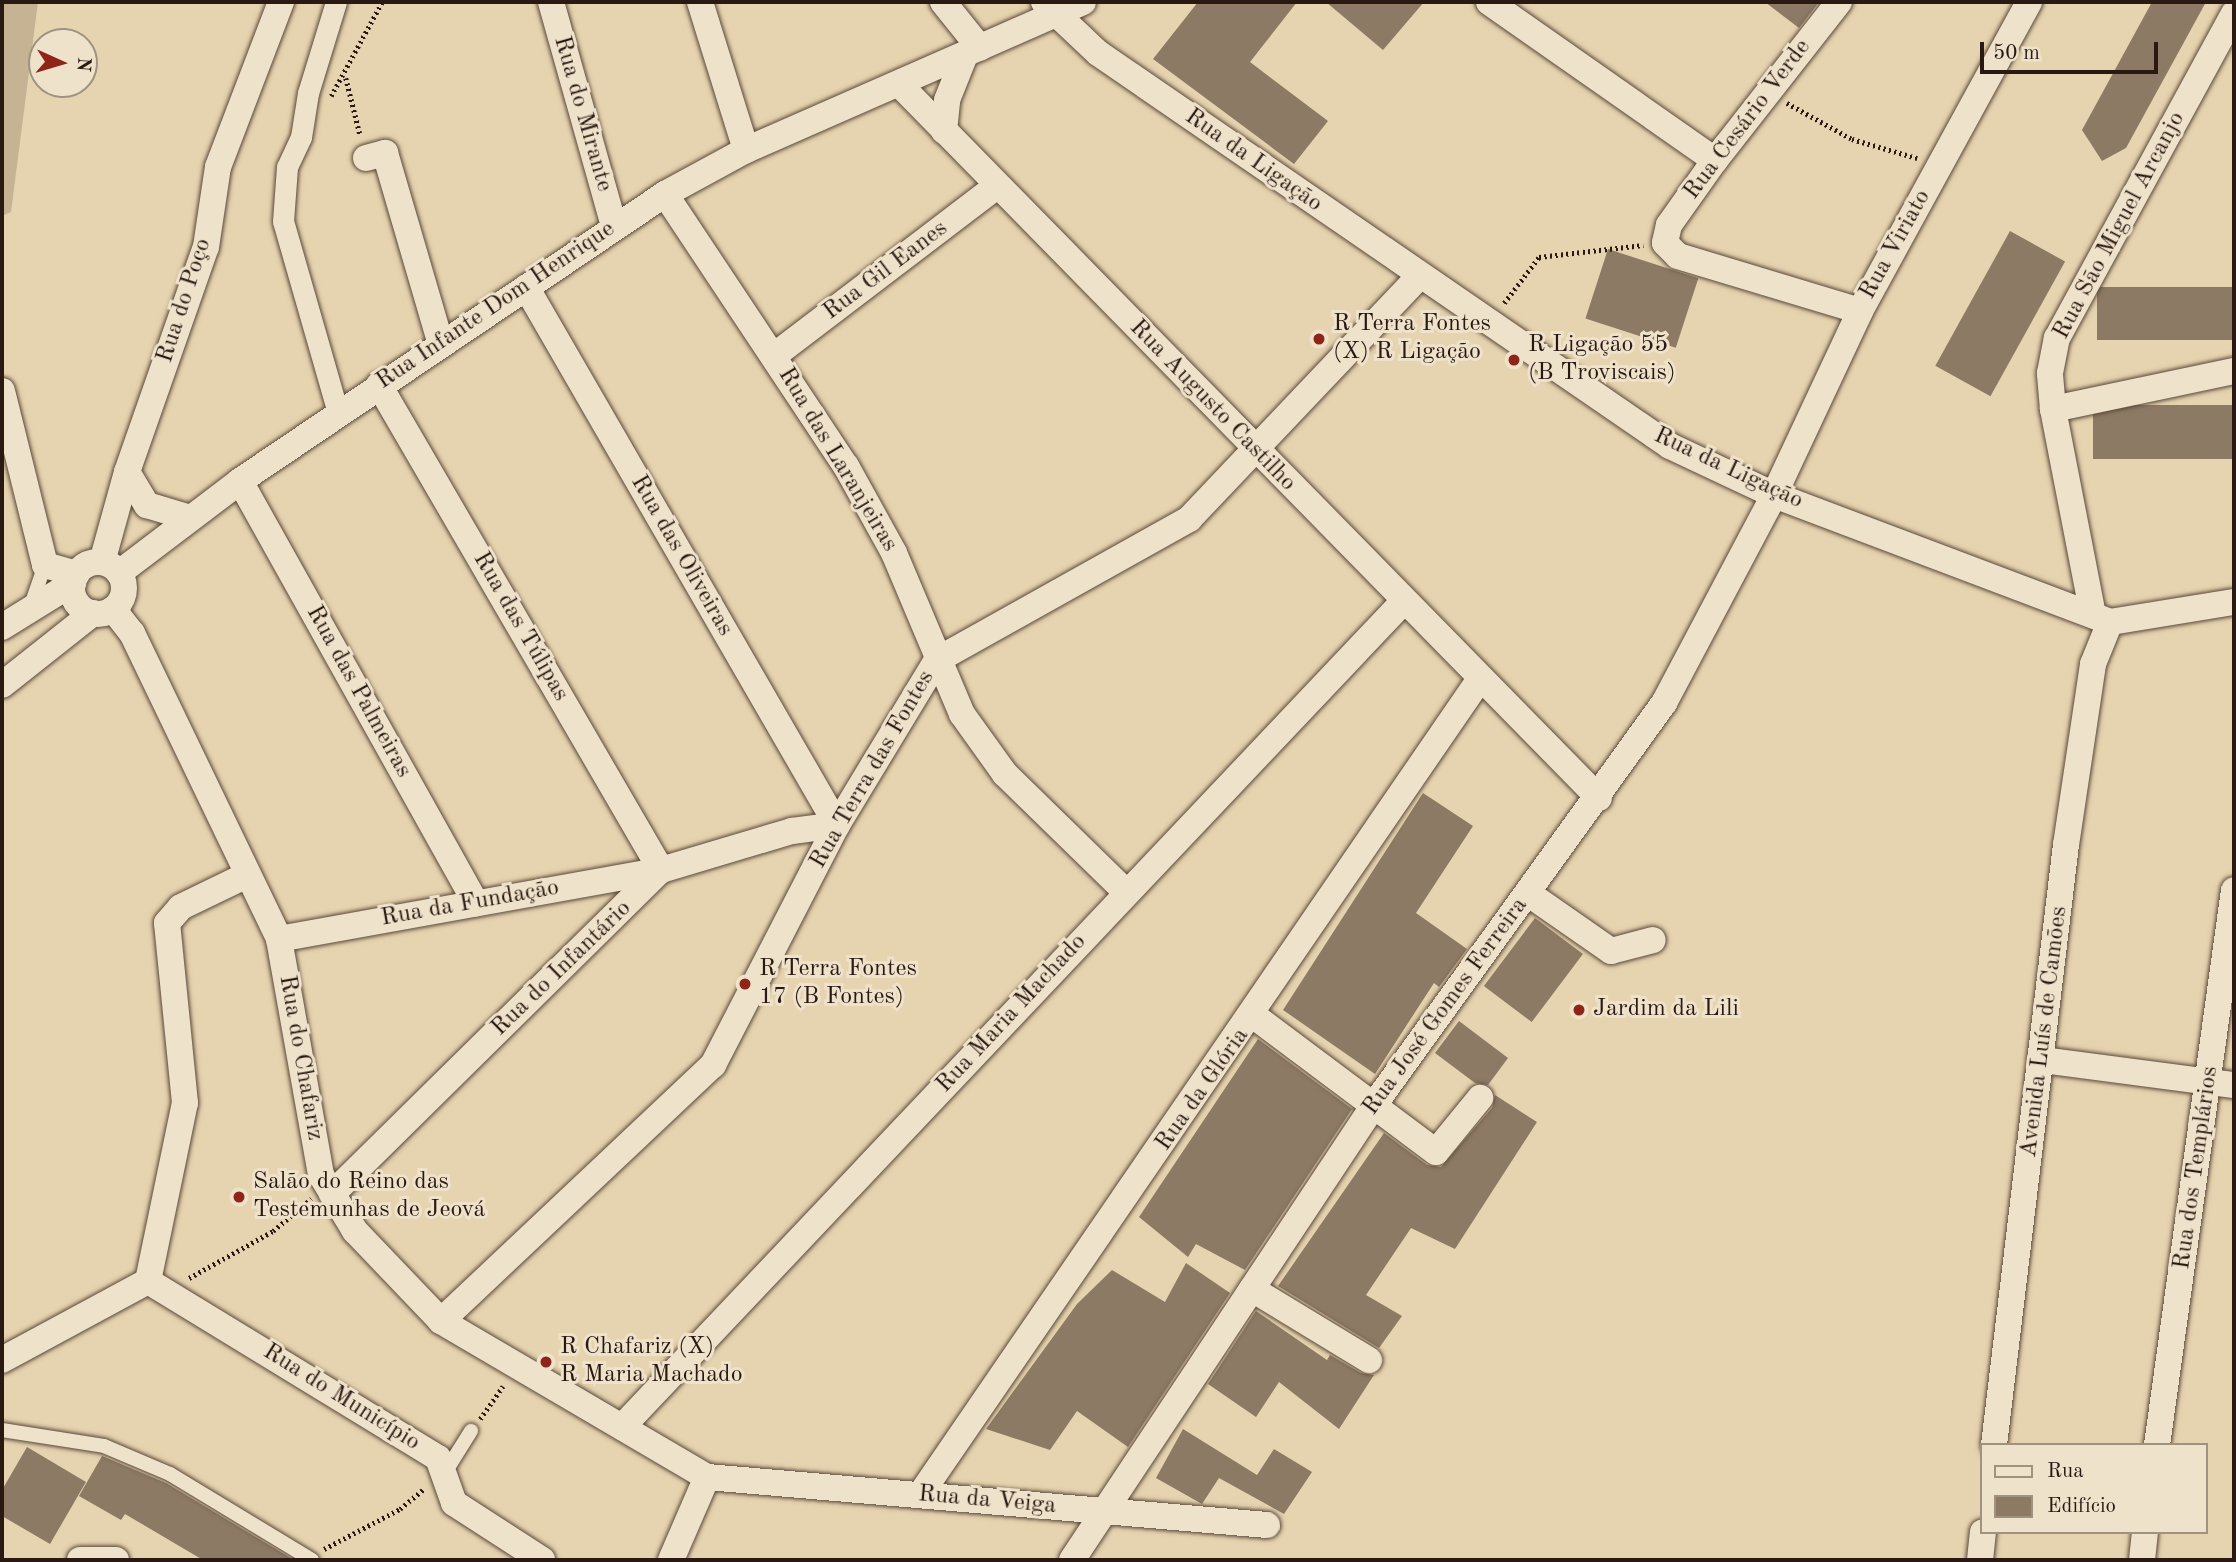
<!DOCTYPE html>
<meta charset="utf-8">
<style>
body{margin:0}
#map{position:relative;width:2236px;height:1562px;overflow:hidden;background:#e6d3af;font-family:"Old Standard TT",serif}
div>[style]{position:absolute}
.green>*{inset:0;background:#c6b394}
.building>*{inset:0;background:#8c7a64;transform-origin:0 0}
.path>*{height:4.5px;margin-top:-2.25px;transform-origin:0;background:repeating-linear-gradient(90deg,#2a1913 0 2px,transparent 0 5.5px)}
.roads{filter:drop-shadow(0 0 2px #59483a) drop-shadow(0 0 2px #59483a)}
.service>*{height:14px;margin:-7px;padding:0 7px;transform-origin:7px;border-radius:7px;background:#efe2cb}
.pedestrian>*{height:21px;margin:-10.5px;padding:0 10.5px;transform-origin:10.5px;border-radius:10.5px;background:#efe2cb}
.minor>*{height:26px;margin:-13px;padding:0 13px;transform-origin:13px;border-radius:13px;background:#efe2cb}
.minor>.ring{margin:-13px;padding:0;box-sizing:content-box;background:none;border:26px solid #efe2cb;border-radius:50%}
.dots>*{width:19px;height:19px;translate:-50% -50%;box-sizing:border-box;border:4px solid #efe2cb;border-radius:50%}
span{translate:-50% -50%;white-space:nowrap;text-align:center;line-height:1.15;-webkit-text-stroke:6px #efe2cb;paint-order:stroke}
.street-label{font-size:24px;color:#2a1913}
.poi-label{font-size:24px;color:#2a1913}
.left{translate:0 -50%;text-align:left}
.frame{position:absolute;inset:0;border:4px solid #2a1913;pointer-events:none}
.legend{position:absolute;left:1980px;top:1443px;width:228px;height:91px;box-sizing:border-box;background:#efe2cb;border:2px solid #a09281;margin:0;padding:9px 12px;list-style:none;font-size:21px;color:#2a1913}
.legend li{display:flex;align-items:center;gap:14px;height:35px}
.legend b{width:35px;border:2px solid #a09281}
.north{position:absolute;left:28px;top:28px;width:70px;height:70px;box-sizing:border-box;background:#efe2cb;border:2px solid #a09281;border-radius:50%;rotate:94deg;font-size:19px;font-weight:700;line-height:28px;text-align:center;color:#2a1913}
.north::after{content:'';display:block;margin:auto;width:24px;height:32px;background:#8f2418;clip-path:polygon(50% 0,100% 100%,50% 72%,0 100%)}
.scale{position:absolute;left:1980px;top:42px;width:178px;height:32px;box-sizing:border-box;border:4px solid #2a1913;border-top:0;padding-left:9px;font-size:21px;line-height:24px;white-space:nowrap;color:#2a1913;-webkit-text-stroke:5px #efe2cb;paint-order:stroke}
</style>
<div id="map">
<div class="green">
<i style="clip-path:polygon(2px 2px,38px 2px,11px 212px,2px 216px)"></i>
</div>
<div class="building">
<i style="clip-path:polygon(1198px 2px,1297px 2px,1250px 62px,1328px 121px,1294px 164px,1153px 59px)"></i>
<i style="clip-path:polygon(1326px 2px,1424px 2px,1383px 50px)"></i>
<i style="clip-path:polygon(1765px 2px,1819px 2px,1799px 28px)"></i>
<i style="clip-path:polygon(2152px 2px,2206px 2px,2126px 148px,2102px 161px,2082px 130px)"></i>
<i style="left:2010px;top:231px;width:63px;height:154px;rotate:29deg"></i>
<i style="left:1608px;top:249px;width:95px;height:73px;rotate:18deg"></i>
<i style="left:2234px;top:287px;width:53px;height:137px;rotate:90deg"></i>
<i style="left:2234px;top:405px;width:54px;height:141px;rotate:90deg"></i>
<i style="clip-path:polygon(1423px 793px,1473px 826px,1416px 913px,1467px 949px,1439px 987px,1434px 983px,1375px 1074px,1283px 1010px)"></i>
<i style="left:1535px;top:918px;width:60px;height:85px;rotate:37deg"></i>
<i style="clip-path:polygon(1459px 1021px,1508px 1058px,1488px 1085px,1475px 1083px,1435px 1053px)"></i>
<i style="clip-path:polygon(1258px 1039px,1352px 1109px,1245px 1270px,1196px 1244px,1188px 1257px,1139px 1217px)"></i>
<i style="clip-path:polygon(1495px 1095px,1537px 1122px,1455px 1249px,1411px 1228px,1366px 1295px,1402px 1316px,1379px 1348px,1278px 1286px,1384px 1133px,1427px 1165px,1441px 1167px,1492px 1108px)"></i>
<i style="clip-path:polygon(1186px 1263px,1230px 1293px,1128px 1447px,1077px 1411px,1050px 1450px,986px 1429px,1077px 1304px,1112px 1270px,1165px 1302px)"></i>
<i style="clip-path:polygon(1256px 1311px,1327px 1360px,1330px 1355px,1361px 1373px,1374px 1375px,1339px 1429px,1279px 1382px,1256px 1417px,1208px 1384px)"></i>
<i style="clip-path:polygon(1183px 1429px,1257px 1475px,1274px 1449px,1312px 1472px,1284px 1514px,1219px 1478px,1202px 1504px,1156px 1478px)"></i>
<i style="clip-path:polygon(27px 1447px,86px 1482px,50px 1544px,2px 1516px,2px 1490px)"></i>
<i style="clip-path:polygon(102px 1456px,166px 1483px,294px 1560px,203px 1560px,125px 1514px,121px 1520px,79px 1496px)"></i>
</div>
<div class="path">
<i style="left:346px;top:78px;width:58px;rotate:76deg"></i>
<i style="left:331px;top:96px;width:107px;rotate:-61.5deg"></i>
<i style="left:1787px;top:103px;width:74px;rotate:29deg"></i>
<i style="left:1852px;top:139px;width:68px;rotate:16.3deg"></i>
<i style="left:1504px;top:303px;width:58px;rotate:-52.7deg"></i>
<i style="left:1539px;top:257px;width:105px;rotate:-6.6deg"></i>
<i style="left:189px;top:1278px;width:96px;rotate:-29.2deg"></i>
<i style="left:273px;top:1231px;width:50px;rotate:-40.1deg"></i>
<i style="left:480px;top:1419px;width:40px;rotate:-55.1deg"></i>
<i style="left:324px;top:1549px;width:86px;rotate:-27.8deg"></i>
<i style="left:400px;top:1509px;width:31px;rotate:-40deg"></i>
</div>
<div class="roads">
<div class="service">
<i style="left:30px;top:608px;width:46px;rotate:-70.8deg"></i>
<i style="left:2px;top:1430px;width:103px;rotate:8.9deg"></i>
<i style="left:104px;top:1446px;width:72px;rotate:23deg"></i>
<i style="left:170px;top:1474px;width:166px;rotate:31.2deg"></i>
<i style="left:444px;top:1474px;width:51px;rotate:-57.9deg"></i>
</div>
<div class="pedestrian">
<i style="left:336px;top:2px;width:95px;rotate:107.1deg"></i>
<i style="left:308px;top:93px;width:45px;rotate:99deg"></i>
<i style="left:301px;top:137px;width:33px;rotate:115deg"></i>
<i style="left:287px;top:167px;width:54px;rotate:94.2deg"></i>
<i style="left:283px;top:221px;width:200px;rotate:74deg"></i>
</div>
<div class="minor">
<i style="left:551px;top:2px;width:233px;rotate:74.3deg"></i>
<i style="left:700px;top:2px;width:155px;rotate:72.7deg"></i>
<i style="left:943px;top:2px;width:59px;rotate:51.2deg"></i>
<i style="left:1044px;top:2px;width:74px;rotate:43.4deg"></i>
<i style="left:1098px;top:53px;width:694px;rotate:34.49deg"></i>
<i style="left:1670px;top:446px;width:115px;rotate:25.2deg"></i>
<i style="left:1774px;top:495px;width:359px;rotate:20.7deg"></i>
<i style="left:1489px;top:2px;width:276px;rotate:35deg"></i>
<i style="left:1839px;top:2px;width:201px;rotate:128.1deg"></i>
<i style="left:1715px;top:160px;width:80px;rotate:125.3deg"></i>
<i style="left:1669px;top:225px;width:18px;rotate:103deg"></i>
<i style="left:1665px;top:243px;width:18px;rotate:45deg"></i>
<i style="left:1678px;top:256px;width:190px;rotate:16.8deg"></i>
<i style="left:901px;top:86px;width:997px;rotate:45.57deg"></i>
<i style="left:944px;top:131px;width:31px;rotate:-84deg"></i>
<i style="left:947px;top:100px;width:48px;rotate:-68.2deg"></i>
<i style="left:366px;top:158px;width:20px;rotate:-15deg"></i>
<i style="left:385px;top:153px;width:199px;rotate:73.7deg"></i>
<i style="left:665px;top:194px;width:327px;rotate:56.4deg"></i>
<i style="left:846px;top:466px;width:99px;rotate:61.1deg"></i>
<i style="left:894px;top:553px;width:175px;rotate:67.1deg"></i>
<i style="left:962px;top:714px;width:74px;rotate:54.4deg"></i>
<i style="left:1005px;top:774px;width:170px;rotate:44.3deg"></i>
<i style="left:775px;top:355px;width:279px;rotate:-37.3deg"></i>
<i style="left:379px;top:385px;width:561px;rotate:59.82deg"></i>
<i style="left:2px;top:391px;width:179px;rotate:76.1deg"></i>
<i style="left:45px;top:565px;width:33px;rotate:16deg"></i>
<i style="left:2053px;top:409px;width:185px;rotate:-11.9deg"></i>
<i style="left:127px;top:472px;width:39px;rotate:59deg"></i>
<i style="left:147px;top:505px;width:45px;rotate:16.8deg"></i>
<i style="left:240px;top:481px;width:484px;rotate:60.8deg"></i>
<i style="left:102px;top:562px;width:93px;rotate:-74.5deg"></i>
<i style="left:127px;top:472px;width:238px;rotate:-70.7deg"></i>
<i style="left:206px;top:247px;width:81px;rotate:-81.5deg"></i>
<i style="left:218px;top:167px;width:177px;rotate:-69.1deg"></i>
<i class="ring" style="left:72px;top:562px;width:26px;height:26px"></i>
<i style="left:119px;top:573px;width:152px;rotate:-37.2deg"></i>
<i style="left:240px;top:481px;width:513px;rotate:-34.03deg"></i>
<i style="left:665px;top:194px;width:92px;rotate:-28.5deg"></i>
<i style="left:746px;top:150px;width:368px;rotate:-23.7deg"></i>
<i style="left:113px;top:609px;width:31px;rotate:52deg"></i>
<i style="left:132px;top:633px;width:339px;rotate:64.3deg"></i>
<i style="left:279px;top:939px;width:240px;rotate:79.9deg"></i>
<i style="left:321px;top:1175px;width:66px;rotate:58.7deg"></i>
<i style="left:355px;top:1231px;width:124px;rotate:46.3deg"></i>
<i style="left:441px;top:1321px;width:308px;rotate:30.4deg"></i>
<i style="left:707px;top:1477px;width:562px;rotate:4.9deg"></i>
<i style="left:2093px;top:615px;width:210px;rotate:-101deg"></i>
<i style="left:2053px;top:409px;width:36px;rotate:-95deg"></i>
<i style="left:2050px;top:373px;width:36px;rotate:-79deg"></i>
<i style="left:2057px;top:338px;width:370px;rotate:-61.4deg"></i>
<i style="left:2110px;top:622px;width:126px;rotate:-9.2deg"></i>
<i style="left:2px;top:627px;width:84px;rotate:-31.8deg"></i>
<i style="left:2px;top:685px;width:116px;rotate:-38.4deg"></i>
<i style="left:1529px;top:894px;width:100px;rotate:34.8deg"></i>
<i style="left:1611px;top:951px;width:43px;rotate:-14.7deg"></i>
<i style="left:279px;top:939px;width:388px;rotate:-10.2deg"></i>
<i style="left:661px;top:870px;width:137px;rotate:-16.6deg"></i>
<i style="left:792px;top:831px;width:45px;rotate:-7.6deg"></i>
<i style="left:837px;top:825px;width:621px;rotate:-120.03deg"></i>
<i style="left:1254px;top:1016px;width:227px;rotate:36.8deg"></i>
<i style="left:1436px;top:1152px;width:70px;rotate:-50.8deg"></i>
<i style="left:2043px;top:1060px;width:193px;rotate:7.5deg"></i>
<i style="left:332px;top:1194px;width:462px;rotate:-44.6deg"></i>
<i style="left:148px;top:1281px;width:340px;rotate:31.4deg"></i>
<i style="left:438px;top:1458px;width:48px;rotate:70.4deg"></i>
<i style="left:454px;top:1503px;width:105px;rotate:32.9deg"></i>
<i style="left:1252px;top:1289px;width:137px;rotate:31.3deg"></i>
<i style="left:441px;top:1321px;width:374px;rotate:-43.3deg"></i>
<i style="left:713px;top:1065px;width:270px;rotate:-62.7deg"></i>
<i style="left:837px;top:825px;width:193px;rotate:-58.8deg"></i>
<i style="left:937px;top:660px;width:289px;rotate:-29.2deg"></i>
<i style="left:1189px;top:519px;width:334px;rotate:-46.5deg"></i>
<i style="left:2px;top:1360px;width:166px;rotate:-28.4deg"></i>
<i style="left:148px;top:1281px;width:182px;rotate:-78.3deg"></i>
<i style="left:185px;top:1103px;width:181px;rotate:-95.7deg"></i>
<i style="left:167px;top:923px;width:21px;rotate:-49deg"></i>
<i style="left:181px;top:907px;width:73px;rotate:-25.9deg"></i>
<i style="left:622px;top:1427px;width:1136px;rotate:-46.57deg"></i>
<i style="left:1994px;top:1445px;width:604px;rotate:-83.16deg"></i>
<i style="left:2066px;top:845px;width:183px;rotate:-81.5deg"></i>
<i style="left:2093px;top:664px;width:45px;rotate:-68deg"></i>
<i style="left:2157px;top:1445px;width:560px;rotate:-82.1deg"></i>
<i style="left:920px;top:1495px;width:988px;rotate:-55.55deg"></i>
<i style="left:80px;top:1560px;width:36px"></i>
<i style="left:671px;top:1560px;width:90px;rotate:-66.6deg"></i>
<i style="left:1072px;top:1560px;width:546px;rotate:-56.43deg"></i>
<i style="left:1374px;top:1105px;width:496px;rotate:-54.2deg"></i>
<i style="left:1664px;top:703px;width:235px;rotate:-62.1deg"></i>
<i style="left:1774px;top:495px;width:203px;rotate:-64.9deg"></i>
<i style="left:1860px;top:311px;width:352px;rotate:-61.3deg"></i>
<i style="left:1980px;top:1560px;width:28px;rotate:-84deg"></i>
<i style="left:2142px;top:1560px;width:28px;rotate:-84deg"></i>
</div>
</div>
<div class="dots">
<i style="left:1319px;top:339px;background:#8f2418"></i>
<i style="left:1514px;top:360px;background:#8f2418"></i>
<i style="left:745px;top:984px;background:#8f2418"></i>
<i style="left:1579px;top:1010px;background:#8f2418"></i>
<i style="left:239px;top:1197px;background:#8f2418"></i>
<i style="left:546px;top:1362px;background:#8f2418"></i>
</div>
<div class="street-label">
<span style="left:582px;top:114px;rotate:74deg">Rua do Mirante</span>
<span style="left:1748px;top:120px;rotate:-53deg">Rua Cesário Verde</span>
<span style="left:1253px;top:161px;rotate:35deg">Rua da Ligação</span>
<span style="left:2120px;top:226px;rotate:-62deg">Rua São Miguel Arcanjo</span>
<span style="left:1896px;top:245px;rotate:-61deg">Rua Viriato</span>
<span style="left:886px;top:271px;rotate:-37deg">Rua Gil Eanes</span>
<span style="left:185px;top:301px;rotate:-72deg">Rua do Poço</span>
<span style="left:496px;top:306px;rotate:-34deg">Rua Infante Dom Henrique</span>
<span style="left:1212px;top:406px;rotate:46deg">Rua Augusto Castilho</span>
<span style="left:837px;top:460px;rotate:59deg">Rua das Laranjeiras</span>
<span style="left:1728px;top:469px;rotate:25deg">Rua da Ligação</span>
<span style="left:681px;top:556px;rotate:60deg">Rua das Oliveiras</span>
<span style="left:520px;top:627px;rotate:60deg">Rua das Túlipas</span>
<span style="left:358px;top:692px;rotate:61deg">Rua das Palmeiras</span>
<span style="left:873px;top:770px;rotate:-60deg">Rua Terra das Fontes</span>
<span style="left:470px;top:904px;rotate:-10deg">Rua da Fundação</span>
<span style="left:562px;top:969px;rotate:-44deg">Rua do Infantário</span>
<span style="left:1446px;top:1007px;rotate:-54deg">Rua José Gomes Ferreira</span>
<span style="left:1012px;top:1014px;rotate:-47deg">Rua Maria Machado</span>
<span style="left:2045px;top:1032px;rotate:-83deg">Avenida Luís de Camões</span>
<span style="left:300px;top:1058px;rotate:80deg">Rua do Chafariz</span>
<span style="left:1203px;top:1090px;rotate:-55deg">Rua da Glória</span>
<span style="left:2197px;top:1168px;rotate:-82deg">Rua dos Templários</span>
<span style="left:341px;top:1398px;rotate:32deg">Rua do Município</span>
<span style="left:987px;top:1501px;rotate:5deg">Rua da Veiga</span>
</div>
<div class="poi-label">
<span class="left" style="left:1333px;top:339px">R Terra Fontes<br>(X) R Ligação</span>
<span class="left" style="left:1528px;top:360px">R Ligação 55<br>(B Troviscais)</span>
<span class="left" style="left:759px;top:984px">R Terra Fontes<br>17 (B Fontes)</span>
<span class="left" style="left:1593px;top:1010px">Jardim da Lili</span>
<span class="left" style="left:253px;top:1197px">Salão do Reino das<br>Testemunhas de Jeová</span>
<span class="left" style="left:560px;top:1362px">R Chafariz (X)<br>R Maria Machado</span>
</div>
<div class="frame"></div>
<ul class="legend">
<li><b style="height:9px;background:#efe2cb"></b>Rua</li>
<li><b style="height:19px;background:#8c7a64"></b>Edifício</li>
</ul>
<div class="north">N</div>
<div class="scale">50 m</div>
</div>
